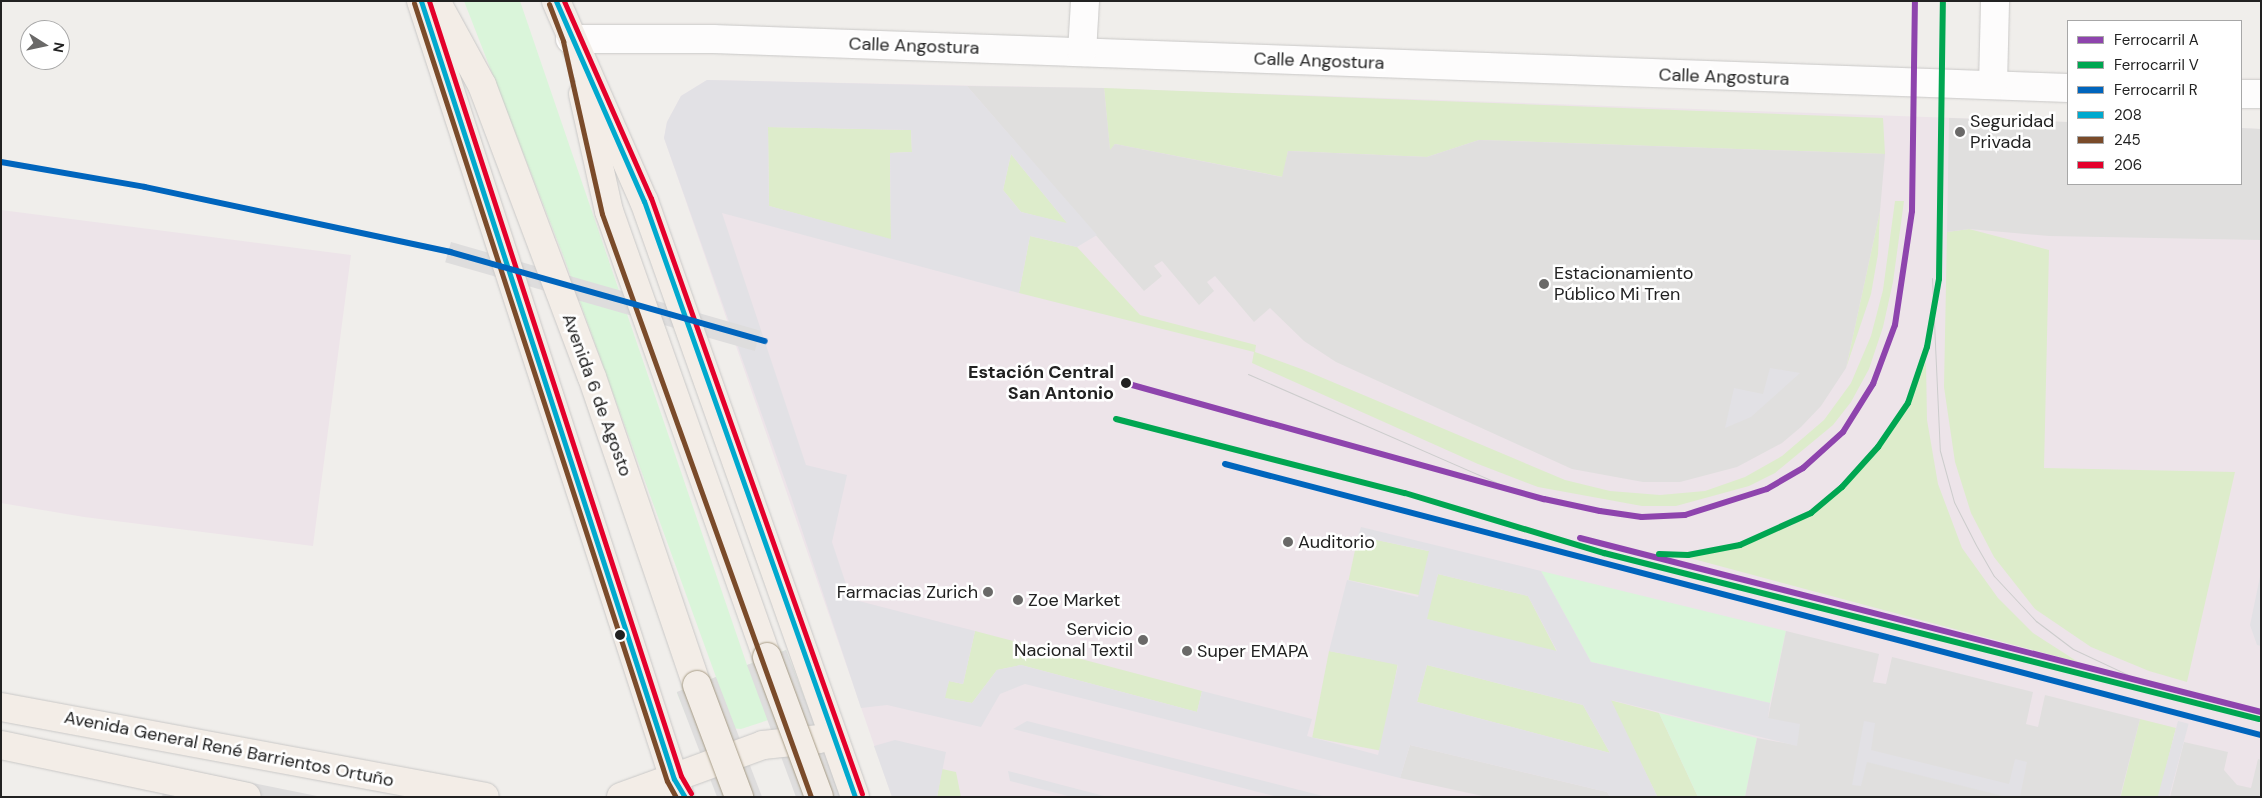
<!DOCTYPE html>
<meta charset="utf-8">
<style>
body{margin:0}
#map{position:relative;width:2262px;height:798px;overflow:hidden;background:#f0eeeb;font-family:"DM Sans",sans-serif}
div>[style]{position:absolute}
.industrial>*{inset:0;background:#ede4e9}
.grass>*{inset:0;background:#ddeccb;transform-origin:0 0}
.park>*{inset:0;background:#daf5da}
.parking>*{inset:0;background:#e0dfde}
.plaza>*{inset:0;background:#e2e1e5;transform-origin:0 0}
.pier>*{inset:0;background:#dedddd;transform-origin:0 0}
.roads{filter:drop-shadow(0 0 1px #c9c8c7) drop-shadow(0 0 1px #c9c8c7)}
.minor>*{height:28px;margin:-14px;padding:0 14px;transform-origin:14px;border-radius:14px;background:#fdfcfc}
.primary>*{height:28px;margin:-14px;padding:0 14px;transform-origin:14px;border-radius:14px;background:#f3ede7}
.tram>*{height:1px;margin:-0.5px;padding:0 0.5px;transform-origin:0.5px;border-radius:0.5px;background:#ccc}
.bridges{filter:drop-shadow(0 0 1px #a79c86) drop-shadow(0 0 1px #a79c86)}
.primary-bridge>*{height:28px;margin:-14px;padding:0 14px;transform-origin:14px;border-radius:14px;background:#f3ede7}
.bus-1>*{height:5px;margin:-2.5px;padding:0 2.5px;transform-origin:2.5px;border-radius:2.5px;background:#00a9ce}
.bus-2>*{height:5px;margin:-2.5px;padding:0 2.5px;transform-origin:2.5px;border-radius:2.5px;background:#7a4b2a}
.bus-3>*{height:5px;margin:-2.5px;padding:0 2.5px;transform-origin:2.5px;border-radius:2.5px;background:#e4002b}
.rail-1>*{height:6px;margin:-3px;padding:0 3px;transform-origin:3px;border-radius:3px;background:#8e44ad}
.rail-2>*{height:6px;margin:-3px;padding:0 3px;transform-origin:3px;border-radius:3px;background:#00a651}
.rail-3>*{height:6px;margin:-3px;padding:0 3px;transform-origin:3px;border-radius:3px;background:#0065bd}
.dots>*{width:14px;height:14px;translate:-50% -50%;box-sizing:border-box;border:2px solid #fff;border-radius:50%}
span{translate:-50% -50%;white-space:nowrap;text-align:center;line-height:1.15;-webkit-text-stroke:5px #fff;paint-order:stroke}
.street-label{font-size:18px;color:#222}
.poi-label{font-size:18px;color:#222}
.left{translate:0 -50%;text-align:left}
.right{translate:-100% -50%;text-align:right}
.stop-label{font-size:18px;color:#222;font-weight:700}
.frame{position:absolute;inset:0;border:2px solid #222;pointer-events:none}
.legend{position:absolute;left:2067px;top:20px;width:175px;height:165px;box-sizing:border-box;background:#fff;border:1px solid #a7a7a7;margin:0;padding:6px 9px;list-style:none;font-size:15px;color:#222}
.legend li{display:flex;align-items:center;gap:10px;height:25px}
.legend b{width:25px;border:1px solid #a7a7a7}
.north{position:absolute;left:20px;top:20px;width:50px;height:50px;box-sizing:border-box;background:#fff;border:1px solid #a7a7a7;border-radius:50%;rotate:100deg;font-size:14px;font-weight:700;line-height:20px;text-align:center;color:#222}
.north::after{content:'';display:block;margin:auto;width:18px;height:22px;background:#6a6968;clip-path:polygon(50% 0,100% 100%,50% 72%,0 100%)}
</style>
<div id="map">
<div class="industrial">
<i style="clip-path:polygon(707px 80px,1097px 88px,2068px 122px,2068px 184px,2241px 184px,2241px 128px,2261px 129px,2261px 797px,892px 797px,664px 138px,667px 122px,681px 96px)"></i>
<i style="clip-path:polygon(1px 210px,351px 255px,313px 546px,84px 517px,1px 503px)"></i>
</div>
<div class="grass">
<i style="clip-path:polygon(1104px 88px,1883px 118px,1885px 154px,1479px 140px,1427px 157px,1288px 151px,1283px 177px,1115px 144px,1110px 151px)"></i>
<i style="clip-path:polygon(768px 127px,911px 130px,912px 152px,890px 153px,891px 240px,769px 206px)"></i>
<i style="clip-path:polygon(1011px 154px,1068px 224px,1021px 212px,1003px 190px)"></i>
<i style="clip-path:polygon(1895px 201px,1904px 201px,1893px 282px,1883px 327px,1869px 369px,1851px 402px,1833px 425px,1775px 473px,1749px 486px,1676px 506px,1642px 506px,1538px 487px,1478px 464px,1252px 363px,1254px 352px,1019px 293px,1030px 236px,1077px 247px,1140px 315px,1256px 345px,1255px 352px,1304px 370px,1565px 480px,1610px 491px,1660px 495px,1705px 491px,1745px 477px,1782px 456px,1824px 420px,1851px 383px,1871px 336px,1883px 290px)"></i>
<i style="clip-path:polygon(1880px 211px,1878px 254px,1871px 294px,1846px 368px)"></i>
<i style="clip-path:polygon(1969px 229px,2049px 250px,2044px 468px,2235px 472px,2187px 682px,2149px 671px,2091px 647px,2035px 609px,1994px 557px,1971px 513px,1955px 462px,1944px 387px,1947px 232px)"></i>
<i style="clip-path:polygon(1926px 362px,1927px 420px,1938px 484px,1962px 548px,1998px 598px,2033px 633px,2078px 662px,1686px 557px,1736px 547px,1793px 525px,1843px 487px,1879px 446px,1906px 403px)"></i>
<i style="left:1358px;top:536px;width:73px;height:45px;rotate:12deg"></i>
<i style="clip-path:polygon(1438px 574px,1528px 596px,1557px 652px,1426px 619px)"></i>
<i style="clip-path:polygon(975px 631px,1202px 691px,1197px 712px,1021px 665px,997px 670px,972px 703px,944px 698px,949px 681px,963px 684px)"></i>
<i style="left:1329px;top:651px;width:70px;height:88px;rotate:11deg"></i>
<i style="clip-path:polygon(1427px 665px,1583px 705px,1610px 753px,1417px 702px)"></i>
<i style="clip-path:polygon(1610px 700px,1659px 713px,1698px 797px,1657px 796px)"></i>
<i style="left:2140px;top:719px;width:37px;height:81px;rotate:14deg"></i>
<i style="clip-path:polygon(942px 769px,956px 772px,961px 797px,937px 797px)"></i>
</div>
<div class="park">
<i style="clip-path:polygon(464px 1px,520px 1px,747px 665px,786px 650px,808px 707px,741px 729px,690px 725px,677px 693px,716px 677px,563px 255px)"></i>
<i style="clip-path:polygon(1541px 571px,1786px 631px,1770px 703px,1591px 662px)"></i>
<i style="clip-path:polygon(1659px 713px,1757px 738px,1745px 797px,1698px 797px)"></i>
</div>
<div class="parking">
<i style="clip-path:polygon(967px 86px,1104px 88px,1110px 150px,1115px 144px,1282px 177px,1288px 151px,1427px 157px,1479px 140px,1885px 154px,1880px 211px,1846px 368px,1821px 406px,1801px 427px,1782px 443px,1737px 467px,1680px 482px,1643px 482px,1572px 469px,1336px 362px,1304px 341px,1270px 308px,1254px 322px,1215px 276px,1207px 282px,1214px 291px,1199px 305px,1162px 261px,1154px 266px,1162px 276px,1144px 291px)"></i>
<i style="clip-path:polygon(1949px 118px,2068px 122px,2068px 184px,2241px 184px,2241px 128px,2261px 129px,2261px 240px,2049px 236px,1969px 229px,1947px 232px)"></i>
<i style="clip-path:polygon(1786px 631px,1879px 654px,1873px 682px,1886px 684px,1892px 657px,2033px 692px,2026px 724px,2038px 727px,2045px 695px,2140px 719px,2120px 797px,1745px 797px,1757px 738px,1796px 745px,1768px 718px)"></i>
<i style="clip-path:polygon(2184px 742px,2228px 752px,2224px 770px,2237px 785px,2251px 788px,2258px 759px,2261px 760px,2261px 797px,2170px 797px)"></i>
<i style="clip-path:polygon(1410px 745px,1607px 792px,1610px 797px,1487px 797px,1400px 778px)"></i>
</div>
<div class="plaza">
<i style="clip-path:polygon(evenodd,707px 80px,967px 86px,1097px 235px,1077px 247px,1030px 236px,1019px 293px,722px 213px,806px 465px,847px 475px,832px 542px,851px 599px,975px 631px,963px 684px,949px 681px,945px 698px,972px 703px,997px 670px,1021px 665px,1197px 712px,1202px 691px,1312px 719px,1307px 736px,1378px 755px,1398px 665px,1329px 651px,1347px 580px,1418px 597px,1429px 551px,1358px 536px,1361px 527px,1541px 571px,1591px 662px,1770px 703px,1768px 718px,1800px 724px,1797px 746px,1611px 700px,1657px 796px,1662px 797px,1610px 797px,1607px 792px,1410px 745px,1400px 778px,1025px 684px,1000px 694px,981px 727px,887px 705px,861px 708px,791px 497px,664px 138px,667px 122px,681px 96px,707px 80px,768px 127px,911px 130px,912px 152px,890px 153px,891px 239px,769px 206px,768px 127px,707px 80px,1011px 154px,1067px 223px,1021px 212px,1003px 190px,1011px 154px,707px 80px,1438px 574px,1528px 596px,1557px 651px,1427px 619px,1438px 574px,707px 80px,1427px 665px,1583px 705px,1610px 753px,1417px 702px,1427px 665px)"></i>
<i style="clip-path:polygon(1770px 368px,1800px 373px,1751px 417px,1725px 428px,1734px 388px,1763px 394px)"></i>
<i style="clip-path:polygon(2261px 572px,2261px 646px,2257px 645px,2250px 625px)"></i>
<i style="clip-path:polygon(1027px 721px,1327px 797px,1278px 797px,1013px 729px)"></i>
<i style="clip-path:polygon(1864px 721px,1875px 723px,1871px 750px,2009px 784px,2015px 759px,2027px 762px,2020px 797px,2007px 797px,1867px 762px,1861px 786px,1852px 785px)"></i>
<i style="left:2178px;top:721px;width:11px;height:79px;rotate:15deg"></i>
<i style="clip-path:polygon(895px 740px,946px 752px,937px 797px,892px 797px,874px 746px)"></i>
<i style="clip-path:polygon(1008px 771px,1108px 797px,1072px 797px,1010px 781px)"></i>
</div>
<div class="pier">
<i style="left:451px;top:242px;width:322px;height:21px;rotate:16deg"></i>
<i style="clip-path:polygon(786px 650px,808px 707px,842px 797px,796px 797px,747px 665px)"></i>
<i style="left:716px;top:677px;width:128px;height:42px;rotate:69deg"></i>
<i style="clip-path:polygon(168px 766px,322px 797px,162px 797px)"></i>
</div>
<div class="roads">
<div class="minor">
<i style="left:570px;top:39px;width:143px"></i>
<i style="left:713px;top:39px;width:1356px;rotate:2.07deg"></i>
<i style="left:1082px;top:52px;width:51px;rotate:-86.6deg"></i>
<i style="left:1993px;top:85px;width:84px;rotate:-88.6deg"></i>
<i style="left:2241px;top:94px;width:20px"></i>
</div>
<div class="primary">
<i style="left:421px;top:1px;width:837px;rotate:71.98deg"></i>
<i style="left:436px;top:1px;width:96px;rotate:61.3deg"></i>
<i style="left:482px;top:85px;width:312px;rotate:69.4deg"></i>
<i style="left:592px;top:377px;width:325px;rotate:71.2deg"></i>
<i style="left:556px;top:1px;width:219px;rotate:66.3deg"></i>
<i style="left:644px;top:201px;width:632px;rotate:70.5deg"></i>
<i style="left:583px;top:94px;width:120px;rotate:77.5deg"></i>
<i style="left:609px;top:211px;width:473px;rotate:70.5deg"></i>
<i style="left:1px;top:707px;width:492px;rotate:10.5deg"></i>
<i style="left:1px;top:745px;width:251px;rotate:11.9deg"></i>
<i style="left:621px;top:797px;width:151px;rotate:-20.1deg"></i>
<i style="left:763px;top:745px;width:57px;rotate:-6deg"></i>
</div>
</div>
<div class="tram">
<i style="left:1932px;top:278px;width:173px;rotate:87.4deg"></i>
<i style="left:1940px;top:451px;width:53px;rotate:74.6deg"></i>
<i style="left:1954px;top:502px;width:48px;rotate:62.9deg"></i>
<i style="left:1976px;top:545px;width:36px;rotate:60deg"></i>
<i style="left:1994px;top:576px;width:62px;rotate:47deg"></i>
<i style="left:2036px;top:621px;width:46px;rotate:37.1deg"></i>
<i style="left:2073px;top:649px;width:71px;rotate:25.1deg"></i>
<i style="left:1248px;top:374px;width:287px;rotate:23.6deg"></i>
</div>
<div class="bridges">
<div class="primary-bridge">
<i style="left:767px;top:657px;width:149px;rotate:69.6deg"></i>
<i style="left:697px;top:685px;width:120px;rotate:69.4deg"></i>
</div>
</div>
<div class="bus-1">
<i style="left:421px;top:1px;width:818px;rotate:71.99deg"></i>
<i style="left:674px;top:779px;width:21px;rotate:59deg"></i>
<i style="left:556px;top:1px;width:219px;rotate:66.3deg"></i>
<i style="left:644px;top:201px;width:632px;rotate:70.5deg"></i>
</div>
<div class="bus-2">
<i style="left:414px;top:3px;width:818px;rotate:71.99deg"></i>
<i style="left:667px;top:781px;width:18px;rotate:61deg"></i>
<i style="left:549px;top:4px;width:40px;rotate:69deg"></i>
<i style="left:563px;top:41px;width:177px;rotate:77.3deg"></i>
<i style="left:602px;top:214px;width:619px;rotate:70.28deg"></i>
</div>
<div class="bus-3">
<i style="left:429px;top:1px;width:815px;rotate:71.99deg"></i>
<i style="left:681px;top:776px;width:20px;rotate:60deg"></i>
<i style="left:564px;top:1px;width:215px;rotate:66.2deg"></i>
<i style="left:651px;top:198px;width:632px;rotate:70.5deg"></i>
</div>
<div class="rail-1">
<i style="left:1125px;top:383px;width:435px;rotate:15.5deg"></i>
<i style="left:1544px;top:499px;width:57px;rotate:12.1deg"></i>
<i style="left:1600px;top:511px;width:42px;rotate:8.1deg"></i>
<i style="left:1642px;top:517px;width:43px;rotate:-2.7deg"></i>
<i style="left:1685px;top:515px;width:86px;rotate:-17.6deg"></i>
<i style="left:1767px;top:489px;width:42px;rotate:-30.3deg"></i>
<i style="left:1803px;top:468px;width:54px;rotate:-42deg"></i>
<i style="left:1843px;top:432px;width:57px;rotate:-58deg"></i>
<i style="left:1873px;top:384px;width:63px;rotate:-69.6deg"></i>
<i style="left:1895px;top:325px;width:115px;rotate:-81.5deg"></i>
<i style="left:1912px;top:211px;width:210px;rotate:-89.2deg"></i>
<i style="left:1580px;top:538px;width:703px;rotate:14.33deg"></i>
</div>
<div class="rail-2">
<i style="left:1116px;top:419px;width:298px;rotate:14.4deg"></i>
<i style="left:1405px;top:493px;width:208px;rotate:16.8deg"></i>
<i style="left:1604px;top:553px;width:676px;rotate:14.22deg"></i>
<i style="left:1659px;top:554px;width:29px;rotate:2deg"></i>
<i style="left:1688px;top:555px;width:53px;rotate:-10.9deg"></i>
<i style="left:1740px;top:545px;width:78px;rotate:-24.3deg"></i>
<i style="left:1811px;top:513px;width:40px;rotate:-40deg"></i>
<i style="left:1842px;top:487px;width:54px;rotate:-48deg"></i>
<i style="left:1878px;top:447px;width:53px;rotate:-55.7deg"></i>
<i style="left:1908px;top:403px;width:59px;rotate:-71.3deg"></i>
<i style="left:1927px;top:347px;width:69px;rotate:-80deg"></i>
<i style="left:1939px;top:279px;width:278px;rotate:-89.2deg"></i>
</div>
<div class="rail-3">
<i style="left:1px;top:162px;width:146px;rotate:9.8deg"></i>
<i style="left:145px;top:187px;width:312px;rotate:12deg"></i>
<i style="left:450px;top:252px;width:327px;rotate:15.8deg"></i>
<i style="left:1225px;top:464px;width:1071px;rotate:14.66deg"></i>
</div>
<div class="dots">
<i style="left:1960px;top:132px;background:#6a6968"></i>
<i style="left:1544px;top:284px;background:#6a6968"></i>
<i style="left:1126px;top:383px;background:#222"></i>
<i style="left:1288px;top:542px;background:#6a6968"></i>
<i style="left:988px;top:592px;background:#6a6968"></i>
<i style="left:1018px;top:600px;background:#6a6968"></i>
<i style="left:620px;top:635px;background:#222"></i>
<i style="left:1143px;top:640px;background:#6a6968"></i>
<i style="left:1187px;top:651px;background:#6a6968"></i>
</div>
<div class="street-label">
<span style="left:914px;top:46px;rotate:2deg">Calle Angostura</span>
<span style="left:1319px;top:61px;rotate:2deg">Calle Angostura</span>
<span style="left:1724px;top:77px;rotate:2deg">Calle Angostura</span>
<span style="left:597px;top:395px;rotate:70deg">Avenida 6 de Agosto</span>
<span style="left:229px;top:749px;rotate:11deg">Avenida General René Barrientos Ortuño</span>
</div>
<div class="poi-label">
<span class="left" style="left:1970px;top:132px">Seguridad<br>Privada</span>
<span class="left" style="left:1554px;top:284px">Estacionamiento<br>Público Mi Tren</span>
<span class="left" style="left:1298px;top:542px">Auditorio</span>
<span class="right" style="left:978px;top:592px">Farmacias Zurich</span>
<span class="left" style="left:1028px;top:600px">Zoe Market</span>
<span class="right" style="left:1133px;top:640px">Servicio<br>Nacional Textil</span>
<span class="left" style="left:1197px;top:651px">Super EMAPA</span>
</div>
<div class="stop-label">
<span class="right" style="left:1114px;top:383px">Estación Central<br>San Antonio</span>
</div>
<div class="frame"></div>
<ul class="legend">
<li><b style="height:6px;background:#8e44ad"></b>Ferrocarril A</li>
<li><b style="height:6px;background:#00a651"></b>Ferrocarril V</li>
<li><b style="height:6px;background:#0065bd"></b>Ferrocarril R</li>
<li><b style="height:6px;background:#00a9ce"></b>208</li>
<li><b style="height:6px;background:#7a4b2a"></b>245</li>
<li><b style="height:6px;background:#e4002b"></b>206</li>
</ul>
<div class="north">N</div>
</div>
